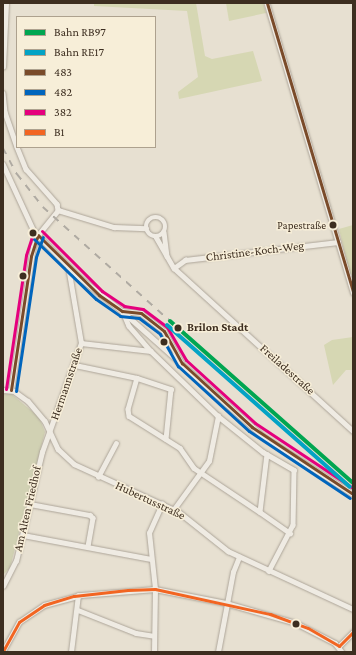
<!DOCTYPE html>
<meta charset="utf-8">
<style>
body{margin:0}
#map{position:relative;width:356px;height:655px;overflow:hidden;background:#e7e0d1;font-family:"Crimson Pro",serif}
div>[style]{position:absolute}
.green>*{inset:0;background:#d6d7b3}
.cemetery>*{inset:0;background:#d1d1b3}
.roads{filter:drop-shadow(0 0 1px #ada599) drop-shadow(0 0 1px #ada599)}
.street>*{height:4.5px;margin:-2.25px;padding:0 2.25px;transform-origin:2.25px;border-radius:2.25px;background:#efebe3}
.street>.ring{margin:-2.25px;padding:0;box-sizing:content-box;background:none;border:4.5px solid #efebe3;border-radius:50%}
.rail>*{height:1.5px;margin-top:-0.75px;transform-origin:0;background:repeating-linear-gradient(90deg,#afaaa2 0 7px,transparent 0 14px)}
.bus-1>*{height:3px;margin:-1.5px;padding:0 1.5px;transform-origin:1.5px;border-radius:1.5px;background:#7a4b2a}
.bus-2>*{height:3px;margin:-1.5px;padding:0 1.5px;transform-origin:1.5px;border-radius:1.5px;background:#0065bd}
.bus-3>*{height:3px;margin:-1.5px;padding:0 1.5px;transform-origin:1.5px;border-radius:1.5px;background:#e5007d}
.bus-4>*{height:3px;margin:-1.5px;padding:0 1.5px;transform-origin:1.5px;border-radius:1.5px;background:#f26522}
.rail-1>*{height:4px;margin:-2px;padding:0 2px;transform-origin:2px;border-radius:2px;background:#00a651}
.rail-2>*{height:4px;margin:-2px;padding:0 2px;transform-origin:2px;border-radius:2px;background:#03a3c5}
.dots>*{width:11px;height:11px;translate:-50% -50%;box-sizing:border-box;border:2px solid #f7eed8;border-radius:50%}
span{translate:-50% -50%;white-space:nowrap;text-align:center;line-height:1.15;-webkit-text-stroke:3px #f7eed8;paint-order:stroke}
.bus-label{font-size:11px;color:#3d2e20}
.right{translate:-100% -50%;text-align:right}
.street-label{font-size:12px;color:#3d2e20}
.stop-label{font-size:12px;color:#3d2e20;font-weight:700}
.left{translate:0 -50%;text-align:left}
.frame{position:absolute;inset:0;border:4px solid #3d2e20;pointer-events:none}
.legend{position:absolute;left:16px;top:16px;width:140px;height:132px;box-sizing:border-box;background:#f7eed8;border:1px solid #ada18e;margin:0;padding:5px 7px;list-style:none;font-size:12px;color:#3d2e20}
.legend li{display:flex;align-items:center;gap:8px;height:20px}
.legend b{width:20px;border:1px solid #ada18e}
</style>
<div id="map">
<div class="green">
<i style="clip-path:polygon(94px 3px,196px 3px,205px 56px,212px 59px,253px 51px,262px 81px,179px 99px,178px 92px,198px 77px,187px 11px,94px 6px)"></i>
<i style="clip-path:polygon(226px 3px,263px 3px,266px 13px,229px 21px)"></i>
<i style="clip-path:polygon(353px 225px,353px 275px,350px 275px,339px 229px)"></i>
<i style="clip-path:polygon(353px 337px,353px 370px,346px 370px,333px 385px,324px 345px,332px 340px)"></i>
</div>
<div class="cemetery">
<i style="clip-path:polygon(9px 392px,39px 417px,45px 432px,10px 568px,4px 574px,3px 393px)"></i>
</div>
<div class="roads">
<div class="street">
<i style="left:267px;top:3px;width:302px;rotate:73.4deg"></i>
<i style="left:3px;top:67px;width:64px;rotate:-87.3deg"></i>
<i style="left:3px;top:93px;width:19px;rotate:84deg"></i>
<i style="left:5px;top:112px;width:36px;rotate:71deg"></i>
<i style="left:17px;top:147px;width:24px;rotate:68deg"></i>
<i style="left:26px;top:169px;width:47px;rotate:48.5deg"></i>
<i style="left:57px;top:204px;width:6px;rotate:81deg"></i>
<i style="left:3px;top:164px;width:74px;rotate:65.2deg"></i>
<i style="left:34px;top:231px;width:64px;rotate:45.6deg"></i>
<i style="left:79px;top:277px;width:55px;rotate:38.3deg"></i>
<i style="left:122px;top:311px;width:190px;rotate:41.6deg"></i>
<i style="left:264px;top:437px;width:106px;rotate:32.6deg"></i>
<i style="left:58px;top:210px;width:59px;rotate:16.9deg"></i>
<i style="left:114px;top:227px;width:32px;rotate:2deg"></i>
<i class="ring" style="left:146px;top:217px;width:15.5px;height:15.5px"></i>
<i style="left:164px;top:232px;width:24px;rotate:83deg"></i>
<i style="left:156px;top:237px;width:36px;rotate:60deg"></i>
<i style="left:174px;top:268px;width:242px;rotate:42.3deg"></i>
<i style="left:174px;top:268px;width:14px;rotate:-36deg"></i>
<i style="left:185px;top:260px;width:154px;rotate:-6.7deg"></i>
<i style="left:122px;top:311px;width:19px;rotate:6deg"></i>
<i style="left:141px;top:313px;width:29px;rotate:38deg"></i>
<i style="left:164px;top:331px;width:35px;rotate:61deg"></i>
<i style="left:123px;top:312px;width:15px;rotate:67deg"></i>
<i style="left:129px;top:326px;width:33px;rotate:49deg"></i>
<i style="left:151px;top:351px;width:93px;rotate:44.1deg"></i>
<i style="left:218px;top:416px;width:58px;rotate:38.7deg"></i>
<i style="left:263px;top:452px;width:36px;rotate:30deg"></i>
<i style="left:294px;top:470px;width:55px;rotate:91deg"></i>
<i style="left:293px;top:525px;width:52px;rotate:117.6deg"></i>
<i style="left:81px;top:343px;width:70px;rotate:6.5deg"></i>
<i style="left:75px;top:365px;width:63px;rotate:11.8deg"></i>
<i style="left:137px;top:378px;width:32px;rotate:106deg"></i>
<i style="left:128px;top:409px;width:7px;rotate:82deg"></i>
<i style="left:129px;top:416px;width:60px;rotate:32.1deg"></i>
<i style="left:180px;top:448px;width:24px;rotate:55deg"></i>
<i style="left:194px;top:468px;width:79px;rotate:33.7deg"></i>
<i style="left:137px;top:378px;width:36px;rotate:18deg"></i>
<i style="left:171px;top:389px;width:50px;rotate:95.7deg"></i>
<i style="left:3px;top:390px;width:11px;rotate:5deg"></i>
<i style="left:14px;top:391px;width:17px;rotate:36deg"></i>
<i style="left:28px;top:401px;width:26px;rotate:50deg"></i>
<i style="left:45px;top:421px;width:31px;rotate:65deg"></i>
<i style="left:58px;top:449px;width:22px;rotate:43deg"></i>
<i style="left:74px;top:464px;width:115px;rotate:24.6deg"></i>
<i style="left:179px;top:512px;width:63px;rotate:38.5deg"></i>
<i style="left:228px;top:551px;width:138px;rotate:24.9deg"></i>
<i style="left:11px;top:390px;width:145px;rotate:-81.3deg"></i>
<i style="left:33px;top:247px;width:13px;rotate:-67deg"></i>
<i style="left:38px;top:235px;width:32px;rotate:-51deg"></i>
<i style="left:267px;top:454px;width:58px;rotate:96.9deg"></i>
<i style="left:260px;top:512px;width:37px;rotate:35deg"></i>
<i style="left:98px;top:477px;width:38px;rotate:-62deg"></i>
<i style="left:30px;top:504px;width:61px;rotate:10.4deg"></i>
<i style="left:90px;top:515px;width:4px;rotate:45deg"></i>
<i style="left:93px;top:518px;width:29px;rotate:100deg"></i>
<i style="left:174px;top:509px;width:59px;rotate:-53.9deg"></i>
<i style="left:209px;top:461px;width:46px;rotate:-78.7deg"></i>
<i style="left:23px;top:535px;width:130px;rotate:10.6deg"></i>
<i style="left:3px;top:586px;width:28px;rotate:-63deg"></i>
<i style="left:16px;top:561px;width:112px;rotate:-76.6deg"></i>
<i style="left:42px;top:452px;width:116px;rotate:-70.3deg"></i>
<i style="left:81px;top:343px;width:77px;rotate:-99.7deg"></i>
<i style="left:78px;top:610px;width:62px;rotate:21.6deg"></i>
<i style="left:136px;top:633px;width:18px;rotate:9deg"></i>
<i style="left:339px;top:646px;width:20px;rotate:-45deg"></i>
<i style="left:3px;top:651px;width:33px;rotate:-61deg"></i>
<i style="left:19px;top:622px;width:30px;rotate:-34deg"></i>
<i style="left:44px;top:605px;width:38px;rotate:-15deg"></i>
<i style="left:81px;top:595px;width:74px;rotate:-4.6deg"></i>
<i style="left:155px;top:589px;width:72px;rotate:11.2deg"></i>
<i style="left:226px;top:603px;width:73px;rotate:15.9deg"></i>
<i style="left:296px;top:623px;width:44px;rotate:27.1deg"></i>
<i style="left:335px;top:643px;width:11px;rotate:52deg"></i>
<i style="left:71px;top:652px;width:57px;rotate:-83deg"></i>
<i style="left:154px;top:652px;width:63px;rotate:-89.1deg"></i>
<i style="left:155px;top:589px;width:56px;rotate:-96.1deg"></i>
<i style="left:149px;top:533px;width:32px;rotate:-66deg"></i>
<i style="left:218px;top:652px;width:81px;rotate:-79.4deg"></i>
<i style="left:233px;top:572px;width:16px;rotate:-68deg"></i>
</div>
</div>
<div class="rail">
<i style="left:3px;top:148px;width:30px;rotate:62deg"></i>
<i style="left:17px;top:174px;width:42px;rotate:51.8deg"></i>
<i style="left:43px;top:207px;width:171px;rotate:41.9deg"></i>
</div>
<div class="bus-1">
<i style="left:267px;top:3px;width:302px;rotate:73.4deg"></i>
<i style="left:38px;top:235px;width:86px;rotate:44.5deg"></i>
<i style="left:99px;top:295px;width:28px;rotate:35deg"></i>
<i style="left:122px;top:311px;width:19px;rotate:6deg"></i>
<i style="left:141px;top:313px;width:29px;rotate:38deg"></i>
<i style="left:164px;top:331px;width:37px;rotate:61deg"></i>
<i style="left:182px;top:363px;width:95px;rotate:42.4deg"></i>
<i style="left:252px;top:427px;width:121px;rotate:33.6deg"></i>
<i style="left:11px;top:390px;width:135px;rotate:-81.5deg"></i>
<i style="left:31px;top:256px;width:22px;rotate:-72deg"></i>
</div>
<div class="bus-2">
<i style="left:34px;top:239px;width:86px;rotate:44.1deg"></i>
<i style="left:96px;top:299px;width:29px;rotate:35deg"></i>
<i style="left:120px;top:316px;width:19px;rotate:6deg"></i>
<i style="left:139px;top:318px;width:26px;rotate:37deg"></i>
<i style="left:160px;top:334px;width:37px;rotate:61deg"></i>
<i style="left:178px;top:366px;width:96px;rotate:42.5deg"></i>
<i style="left:249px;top:431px;width:121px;rotate:33.6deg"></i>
<i style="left:16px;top:391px;width:135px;rotate:-81.5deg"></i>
<i style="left:36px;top:257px;width:21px;rotate:-71deg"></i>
</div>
<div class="bus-3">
<i style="left:42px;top:231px;width:85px;rotate:45deg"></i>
<i style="left:102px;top:291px;width:27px;rotate:34deg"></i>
<i style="left:124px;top:306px;width:19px;rotate:9deg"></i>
<i style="left:143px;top:309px;width:30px;rotate:37deg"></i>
<i style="left:167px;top:327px;width:38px;rotate:60deg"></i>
<i style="left:186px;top:360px;width:93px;rotate:42.4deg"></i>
<i style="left:255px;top:423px;width:118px;rotate:33.6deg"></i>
<i style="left:6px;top:389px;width:135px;rotate:-81.5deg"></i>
<i style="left:26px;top:255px;width:23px;rotate:-72deg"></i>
</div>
<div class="bus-4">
<i style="left:3px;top:651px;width:33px;rotate:-61deg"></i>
<i style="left:19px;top:622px;width:30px;rotate:-34deg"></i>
<i style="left:44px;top:605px;width:31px;rotate:-17deg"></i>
<i style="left:74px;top:596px;width:54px;rotate:-6.3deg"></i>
<i style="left:128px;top:590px;width:27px;rotate:-2deg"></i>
<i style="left:155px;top:589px;width:118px;rotate:12.3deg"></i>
<i style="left:270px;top:614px;width:40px;rotate:20.2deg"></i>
<i style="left:308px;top:628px;width:36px;rotate:30deg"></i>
<i style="left:339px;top:646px;width:20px;rotate:-45deg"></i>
</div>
<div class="rail-1">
<i style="left:170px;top:321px;width:244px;rotate:41.5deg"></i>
</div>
<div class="rail-2">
<i style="left:167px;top:325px;width:244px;rotate:41.5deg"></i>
</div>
<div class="dots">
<i style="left:333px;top:225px;background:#3d2e20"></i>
<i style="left:33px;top:233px;background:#3d2e20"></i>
<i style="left:23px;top:276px;background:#3d2e20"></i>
<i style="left:178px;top:328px;background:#3d2e20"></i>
<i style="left:164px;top:342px;background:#3d2e20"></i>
<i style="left:296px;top:624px;background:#3d2e20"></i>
</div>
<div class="bus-label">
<span class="right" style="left:326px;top:225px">Papestraße</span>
</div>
<div class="street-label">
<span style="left:255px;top:252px;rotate:-7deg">Christine-Koch-Weg</span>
<span style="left:287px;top:370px;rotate:42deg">Freiladestraße</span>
<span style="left:67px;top:384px;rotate:-71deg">Hermannstraße</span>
<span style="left:150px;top:501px;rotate:25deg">Hubertusstraße</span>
<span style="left:28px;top:509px;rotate:-77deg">Am Alten Friedhof</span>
</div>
<div class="stop-label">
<span class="left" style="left:187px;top:328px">Brilon Stadt</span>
</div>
<div class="frame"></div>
<ul class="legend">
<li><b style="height:5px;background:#00a651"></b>Bahn RB97</li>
<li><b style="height:5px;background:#03a3c5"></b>Bahn RE17</li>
<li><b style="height:5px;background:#7a4b2a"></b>483</li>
<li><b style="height:5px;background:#0065bd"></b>482</li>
<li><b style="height:5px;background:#e5007d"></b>382</li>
<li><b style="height:5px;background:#f26522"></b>B1</li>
</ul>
</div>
